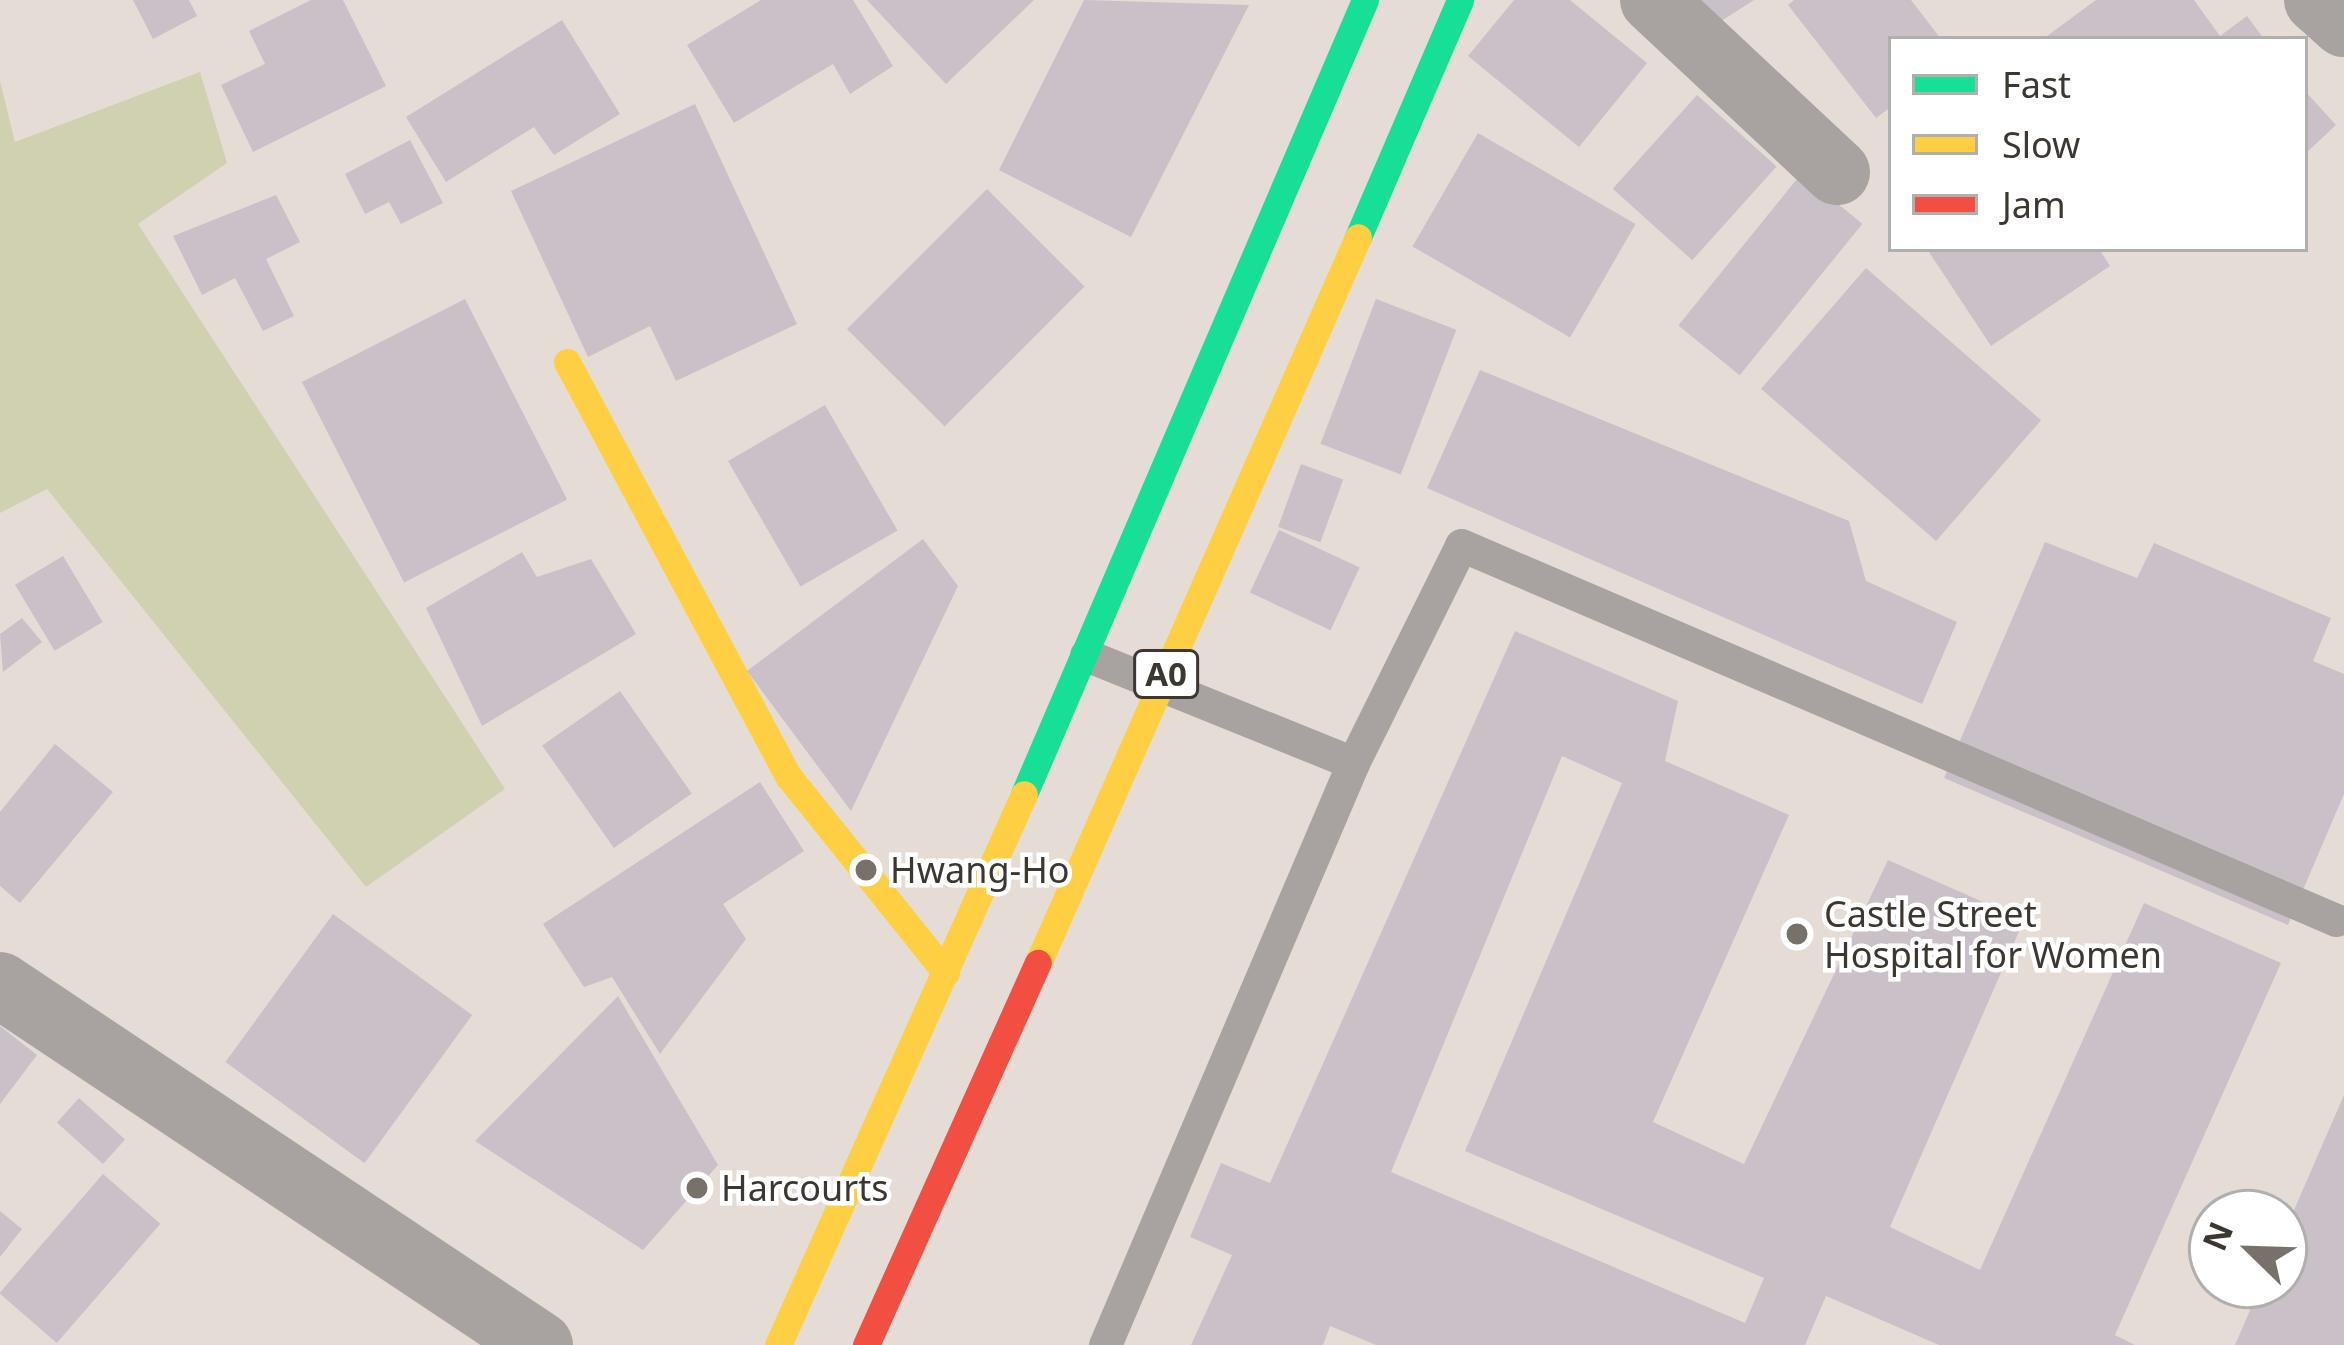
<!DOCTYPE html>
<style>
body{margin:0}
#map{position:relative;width:2344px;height:1345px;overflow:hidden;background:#e5ddd5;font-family:"Noto Sans",sans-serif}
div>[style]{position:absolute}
.green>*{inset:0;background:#d0d1b1}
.building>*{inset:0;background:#cac0c8;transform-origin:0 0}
.lane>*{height:33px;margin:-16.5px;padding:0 16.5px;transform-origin:16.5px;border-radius:16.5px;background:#a8a3a1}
.street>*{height:66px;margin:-33px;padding:0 33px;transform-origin:33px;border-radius:33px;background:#a8a3a1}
.fast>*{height:27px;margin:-13.5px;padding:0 13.5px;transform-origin:13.5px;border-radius:13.5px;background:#16e098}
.slow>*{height:27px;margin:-13.5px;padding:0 13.5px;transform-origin:13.5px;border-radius:13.5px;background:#ffcf43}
.jam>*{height:27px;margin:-13.5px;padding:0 13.5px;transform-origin:13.5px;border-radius:13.5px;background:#f24e42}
.dots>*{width:33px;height:33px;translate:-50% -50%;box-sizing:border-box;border:6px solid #fff;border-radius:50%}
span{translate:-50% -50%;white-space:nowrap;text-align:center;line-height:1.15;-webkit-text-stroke:9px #fff;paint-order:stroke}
.shield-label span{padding:3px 9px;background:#fff;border:3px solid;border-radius:9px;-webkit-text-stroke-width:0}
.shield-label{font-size:33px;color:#3d3731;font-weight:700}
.poi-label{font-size:36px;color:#3d3731}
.left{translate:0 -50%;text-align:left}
.legend{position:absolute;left:1888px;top:36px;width:420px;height:216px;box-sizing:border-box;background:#fff;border:3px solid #b1afad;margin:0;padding:15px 21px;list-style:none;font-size:36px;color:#3d3731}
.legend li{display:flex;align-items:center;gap:24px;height:60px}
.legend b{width:60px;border:3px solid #b1afad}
.north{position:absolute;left:2188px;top:1189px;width:120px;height:120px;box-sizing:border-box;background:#fff;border:3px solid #b1afad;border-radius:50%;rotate:293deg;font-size:33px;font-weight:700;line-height:48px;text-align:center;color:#3d3731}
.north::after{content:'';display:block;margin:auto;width:42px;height:54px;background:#78716a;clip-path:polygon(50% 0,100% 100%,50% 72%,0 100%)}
</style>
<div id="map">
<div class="green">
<i style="clip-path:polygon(200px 72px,227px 163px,138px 224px,505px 789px,366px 887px,47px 489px,0 513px,0 81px,15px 142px)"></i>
</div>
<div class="building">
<i style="clip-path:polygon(133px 0,189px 0,197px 16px,153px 39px)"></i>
<i style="clip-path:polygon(311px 0,343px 0,386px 86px,253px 152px,221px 85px,265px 64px,249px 31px)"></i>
<i style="clip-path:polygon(761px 0,853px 0,893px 66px,850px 94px,833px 64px,734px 123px,687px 45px)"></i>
<i style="clip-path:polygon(867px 0,1034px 0,946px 84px)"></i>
<i style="clip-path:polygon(1084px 0,1249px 5px,1131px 237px,999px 170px)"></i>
<i style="clip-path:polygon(1514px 0,1570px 0,1647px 63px,1579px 147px,1468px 56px)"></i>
<i style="clip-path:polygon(1701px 0,1754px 0,1715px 25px)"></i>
<i style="clip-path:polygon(1794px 0,1911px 0,1941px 39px,1891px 39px,1891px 107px,1876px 118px,1788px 5px)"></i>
<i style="clip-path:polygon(2096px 0,2194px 0,2220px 36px,2247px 16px,2264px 39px,2043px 39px)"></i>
<i style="clip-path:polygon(562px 20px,620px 114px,554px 155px,534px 127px,446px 182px,406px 117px)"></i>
<i style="clip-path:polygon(2305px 91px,2336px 125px,2305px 154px)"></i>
<i style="left:1697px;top:95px;width:107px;height:126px;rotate:42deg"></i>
<i style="clip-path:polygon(695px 104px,797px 324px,676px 381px,650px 326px,588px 357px,511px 191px)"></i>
<i style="left:1478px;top:133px;width:182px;height:131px;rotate:30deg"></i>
<i style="clip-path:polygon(410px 140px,443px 203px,401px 224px,389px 202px,365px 214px,345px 174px)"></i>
<i style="left:1801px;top:174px;width:79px;height:195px;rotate:39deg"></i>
<i style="left:987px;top:189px;width:138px;height:198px;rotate:45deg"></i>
<i style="clip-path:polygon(276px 195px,300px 242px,266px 259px,294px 316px,263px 331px,235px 278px,202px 295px,173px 236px)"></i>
<i style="clip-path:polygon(1927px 249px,2099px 249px,2110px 266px,1991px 346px)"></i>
<i style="left:1866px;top:268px;width:232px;height:160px;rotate:41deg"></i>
<i style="left:465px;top:299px;width:225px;height:183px;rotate:63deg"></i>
<i style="left:1376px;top:299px;width:86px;height:155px;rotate:21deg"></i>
<i style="clip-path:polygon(1480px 370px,1849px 521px,1866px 581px,1957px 622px,1922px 704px,1427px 488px)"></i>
<i style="left:825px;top:405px;width:145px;height:112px;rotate:60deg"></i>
<i style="left:1301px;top:464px;width:45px;height:67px;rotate:20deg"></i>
<i style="left:1279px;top:530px;width:89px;height:69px;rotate:25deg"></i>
<i style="clip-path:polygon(923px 539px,958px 586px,851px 811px,747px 671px)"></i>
<i style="clip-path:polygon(2045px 542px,2137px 578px,2154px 543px,2331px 618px,2313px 661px,2344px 674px,2344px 794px,2288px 925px,1944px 778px)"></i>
<i style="clip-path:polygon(522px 552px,537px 577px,591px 559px,636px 634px,482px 726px,426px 608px)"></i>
<i style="left:63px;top:556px;width:77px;height:56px;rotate:59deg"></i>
<i style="clip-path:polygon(22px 618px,42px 642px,3px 672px,0 634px)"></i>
<i style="clip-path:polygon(evenodd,1515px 631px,1678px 701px,1665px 761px,1789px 815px,1653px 1122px,1744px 1164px,1888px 860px,2024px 920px,1890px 1227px,1980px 1270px,2144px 903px,2281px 963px,2115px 1335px,2135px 1345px,1939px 1345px,1826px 1296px,1805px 1345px,1376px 1345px,1330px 1326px,1323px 1345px,1191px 1345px,1232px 1255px,1190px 1237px,1221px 1163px,1270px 1183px,1515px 631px,1562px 756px,1622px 783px,1465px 1151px,1764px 1278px,1745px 1323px,1391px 1172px,1562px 756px)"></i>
<i style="left:620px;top:691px;width:125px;height:95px;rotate:55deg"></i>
<i style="clip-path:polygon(55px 744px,113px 792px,20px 903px,0 886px,0 812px)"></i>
<i style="clip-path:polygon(760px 782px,804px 851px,723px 904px,746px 939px,660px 1054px,612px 977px,584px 987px,543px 924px)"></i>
<i style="left:333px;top:914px;width:172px;height:183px;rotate:36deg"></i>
<i style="clip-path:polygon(618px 996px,718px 1165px,643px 1250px,475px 1141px)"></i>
<i style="clip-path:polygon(0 1026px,37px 1055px,0 1104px)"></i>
<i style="clip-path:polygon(2344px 1095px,2344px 1345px,2235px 1345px,2261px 1285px,2284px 1285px,2284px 1233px)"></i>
<i style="left:79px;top:1098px;width:62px;height:33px;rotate:42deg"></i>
<i style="left:103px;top:1174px;width:76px;height:158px;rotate:41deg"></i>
<i style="clip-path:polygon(0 1211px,22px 1229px,0 1257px)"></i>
</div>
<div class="lane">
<i style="left:1086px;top:655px;width:288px;rotate:22deg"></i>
<i style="left:1105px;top:1345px;width:633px;rotate:-66.92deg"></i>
<i style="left:1353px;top:763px;width:243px;rotate:-63.6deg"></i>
<i style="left:1461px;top:545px;width:952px;rotate:23.2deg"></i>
</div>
<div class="street">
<i style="left:1653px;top:0;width:252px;rotate:43.1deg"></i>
<i style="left:2317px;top:0;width:36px;rotate:42deg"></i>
<i style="left:0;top:985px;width:649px;rotate:33.69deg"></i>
</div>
<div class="fast">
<i style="left:1358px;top:237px;width:258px;rotate:-66.7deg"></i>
<i style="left:1024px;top:794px;width:864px;rotate:-66.76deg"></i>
</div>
<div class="slow">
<i style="left:567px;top:362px;width:471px;rotate:61.9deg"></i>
<i style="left:789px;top:777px;width:251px;rotate:51.3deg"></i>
<i style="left:1038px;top:963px;width:793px;rotate:-66.21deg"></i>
<i style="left:778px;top:1345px;width:603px;rotate:-65.94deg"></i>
</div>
<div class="jam">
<i style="left:866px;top:1345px;width:419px;rotate:-65.8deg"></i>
</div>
<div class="dots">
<i style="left:866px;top:870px;background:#78716a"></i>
<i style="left:1797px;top:934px;background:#78716a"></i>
<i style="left:697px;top:1188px;background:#78716a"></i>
</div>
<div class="shield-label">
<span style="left:1166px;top:674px">A0</span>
</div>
<div class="poi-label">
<span class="left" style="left:890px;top:870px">Hwang-Ho</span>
<span class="left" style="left:1824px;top:934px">Castle Street<br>Hospital for Women</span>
<span class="left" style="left:721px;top:1188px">Harcourts</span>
</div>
<ul class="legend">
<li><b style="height:15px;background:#16e098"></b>Fast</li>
<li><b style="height:15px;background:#ffcf43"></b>Slow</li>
<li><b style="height:15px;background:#f24e42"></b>Jam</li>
</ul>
<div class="north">N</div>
</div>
